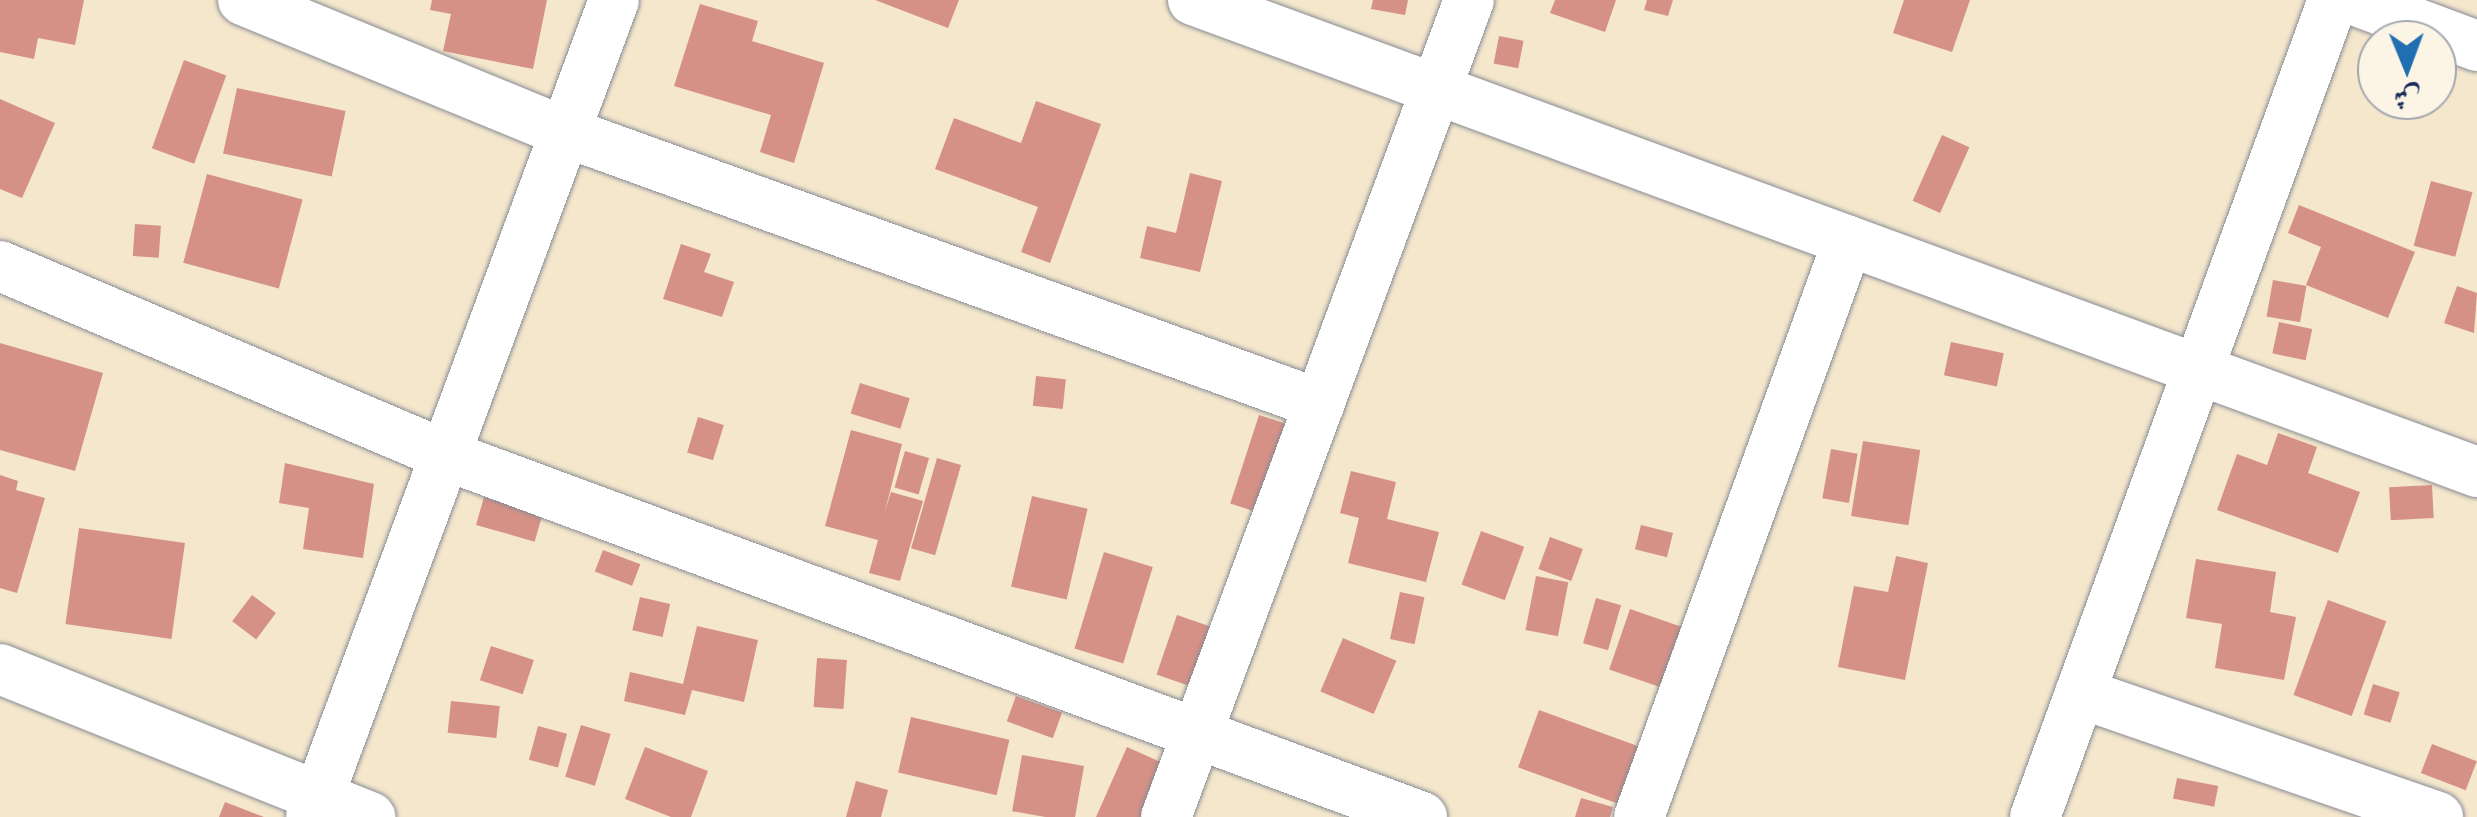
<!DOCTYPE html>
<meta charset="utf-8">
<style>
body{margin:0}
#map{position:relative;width:2477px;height:817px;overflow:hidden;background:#f4e7cc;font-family:Alegreya,Amiri,serif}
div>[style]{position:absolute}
.building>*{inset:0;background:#d69186;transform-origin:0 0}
.roads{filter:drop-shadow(0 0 2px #888b95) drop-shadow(0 0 2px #888b95)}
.minor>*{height:50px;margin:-25px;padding:0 25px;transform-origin:25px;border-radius:25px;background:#fff}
span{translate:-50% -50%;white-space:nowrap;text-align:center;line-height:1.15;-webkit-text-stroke:9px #fcf5e5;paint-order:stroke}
.north{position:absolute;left:2357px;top:20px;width:100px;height:100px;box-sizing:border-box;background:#fcf5e5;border:2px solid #a2a6af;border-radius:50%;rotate:179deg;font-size:28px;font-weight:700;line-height:40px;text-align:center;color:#1b2f5e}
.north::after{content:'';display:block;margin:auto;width:35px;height:45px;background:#1f6fb2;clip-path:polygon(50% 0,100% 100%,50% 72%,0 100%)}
</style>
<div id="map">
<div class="building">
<i style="clip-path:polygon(0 0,84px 0,75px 45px,38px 38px,34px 59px,0 52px)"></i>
<i style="clip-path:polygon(432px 0,547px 0,533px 69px,443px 51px,451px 14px,430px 10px)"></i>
<i style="clip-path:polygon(875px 0,959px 0,948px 28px)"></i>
<i style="clip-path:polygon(1373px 0,1408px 0,1405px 15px,1371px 9px)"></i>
<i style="clip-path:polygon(1555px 0,1616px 0,1605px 32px,1550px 13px)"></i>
<i style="clip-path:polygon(1647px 0,1673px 0,1668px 16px,1644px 10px)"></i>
<i style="clip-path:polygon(1904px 0,1970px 0,1952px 52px,1893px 33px)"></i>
<i style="clip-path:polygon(700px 4px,758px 21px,752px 41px,824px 63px,794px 163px,760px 152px,771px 115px,674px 86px)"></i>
<i style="left:1499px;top:36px;width:25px;height:28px;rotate:11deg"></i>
<i style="left:184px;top:60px;width:45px;height:94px;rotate:20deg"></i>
<i style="left:237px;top:88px;width:111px;height:67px;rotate:12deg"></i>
<i style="clip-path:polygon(0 99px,55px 123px,22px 198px,0 189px)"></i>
<i style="clip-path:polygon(1036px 101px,1101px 124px,1050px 263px,1021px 252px,1038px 207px,935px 169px,954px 118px,1021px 143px)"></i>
<i style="left:1942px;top:135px;width:30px;height:72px;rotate:24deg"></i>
<i style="clip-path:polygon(1190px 173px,1222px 181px,1200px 272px,1140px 258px,1147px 226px,1176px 233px)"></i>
<i style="left:207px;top:174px;width:99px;height:92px;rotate:15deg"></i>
<i style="left:2431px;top:181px;width:43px;height:67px;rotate:15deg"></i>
<i style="clip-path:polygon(2299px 205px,2415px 252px,2388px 318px,2306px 285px,2321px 247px,2288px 233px)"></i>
<i style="left:135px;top:224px;width:26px;height:32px;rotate:4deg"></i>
<i style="clip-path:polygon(681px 244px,711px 254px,704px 272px,734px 282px,722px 317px,663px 299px)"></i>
<i style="left:2273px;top:280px;width:34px;height:37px;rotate:10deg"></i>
<i style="clip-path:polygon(2457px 286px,2477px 293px,2474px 333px,2444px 323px)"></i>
<i style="left:2279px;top:322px;width:34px;height:32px;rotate:12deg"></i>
<i style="left:1951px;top:342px;width:54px;height:34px;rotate:12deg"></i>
<i style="clip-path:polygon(0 343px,103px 373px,75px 471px,0 450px)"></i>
<i style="left:1036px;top:376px;width:30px;height:30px;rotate:6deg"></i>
<i style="left:860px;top:383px;width:52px;height:32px;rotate:17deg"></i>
<i style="left:1259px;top:415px;width:29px;height:93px;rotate:18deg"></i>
<i style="left:698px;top:417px;width:27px;height:37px;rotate:17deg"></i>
<i style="clip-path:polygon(851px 430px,902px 444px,885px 511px,891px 492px,923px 501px,900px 581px,869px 573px,878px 540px,825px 526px)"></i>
<i style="clip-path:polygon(2278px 433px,2317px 447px,2308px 473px,2360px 492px,2338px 553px,2217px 510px,2237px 454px,2267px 465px)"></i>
<i style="left:1863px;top:441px;width:58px;height:76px;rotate:9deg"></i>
<i style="left:1831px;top:449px;width:27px;height:50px;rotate:10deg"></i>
<i style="left:905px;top:451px;width:25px;height:38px;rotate:16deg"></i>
<i style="left:937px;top:458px;width:25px;height:94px;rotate:16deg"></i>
<i style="clip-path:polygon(285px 463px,374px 484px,363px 558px,303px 549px,309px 508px,279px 503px)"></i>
<i style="clip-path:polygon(1351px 471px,1396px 482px,1387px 519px,1439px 532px,1426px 582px,1348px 563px,1359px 518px,1340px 513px)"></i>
<i style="clip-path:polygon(0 475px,18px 481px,16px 490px,45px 498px,17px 593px,0 588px)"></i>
<i style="left:2432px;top:485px;width:33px;height:43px;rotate:87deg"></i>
<i style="left:1032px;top:496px;width:57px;height:93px;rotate:13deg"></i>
<i style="left:484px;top:497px;width:61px;height:29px;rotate:16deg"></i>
<i style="left:1641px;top:525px;width:33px;height:25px;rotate:14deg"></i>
<i style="left:79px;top:528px;width:107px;height:97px;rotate:8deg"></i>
<i style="left:1481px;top:531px;width:46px;height:57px;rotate:20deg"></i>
<i style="left:1550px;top:537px;width:35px;height:34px;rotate:20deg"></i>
<i style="left:603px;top:550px;width:40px;height:23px;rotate:21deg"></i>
<i style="left:1104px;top:552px;width:51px;height:101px;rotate:17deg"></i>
<i style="clip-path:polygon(1896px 556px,1928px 563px,1905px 680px,1838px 667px,1854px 586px,1888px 592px)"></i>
<i style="clip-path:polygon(2196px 559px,2276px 572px,2270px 612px,2296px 617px,2284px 680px,2215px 668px,2222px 624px,2186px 618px)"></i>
<i style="left:1536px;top:576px;width:33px;height:55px;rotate:11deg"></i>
<i style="left:1400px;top:592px;width:25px;height:48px;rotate:12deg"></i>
<i style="left:252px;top:595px;width:30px;height:33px;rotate:37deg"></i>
<i style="left:640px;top:597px;width:31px;height:34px;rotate:13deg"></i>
<i style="left:1596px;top:598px;width:26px;height:47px;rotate:16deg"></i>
<i style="left:2328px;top:600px;width:62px;height:101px;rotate:20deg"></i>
<i style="left:1630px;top:609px;width:62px;height:64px;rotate:19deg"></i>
<i style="left:1177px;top:615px;width:39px;height:63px;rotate:19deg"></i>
<i style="clip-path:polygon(697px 626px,758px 640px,744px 702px,692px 690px,685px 715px,624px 701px,630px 672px,683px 684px)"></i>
<i style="left:1343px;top:638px;width:58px;height:58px;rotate:23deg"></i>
<i style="left:491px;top:646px;width:45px;height:36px;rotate:18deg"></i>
<i style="left:817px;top:658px;width:30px;height:49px;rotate:4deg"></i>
<i style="left:2373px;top:684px;width:28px;height:32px;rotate:17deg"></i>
<i style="left:1016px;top:696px;width:49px;height:27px;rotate:20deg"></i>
<i style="left:451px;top:701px;width:49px;height:32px;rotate:6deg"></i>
<i style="left:1539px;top:710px;width:113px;height:61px;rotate:20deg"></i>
<i style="left:911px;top:717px;width:101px;height:57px;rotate:13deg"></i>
<i style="left:581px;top:725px;width:31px;height:54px;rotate:17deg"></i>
<i style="left:538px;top:726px;width:30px;height:35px;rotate:15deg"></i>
<i style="left:2432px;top:744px;width:48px;height:31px;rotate:21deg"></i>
<i style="clip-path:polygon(645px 747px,708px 771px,691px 817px,671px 817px,625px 799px)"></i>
<i style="clip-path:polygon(1127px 747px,1165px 764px,1141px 817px,1096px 817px)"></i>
<i style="left:1022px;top:755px;width:63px;height:57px;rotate:10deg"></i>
<i style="left:2177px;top:778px;width:42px;height:21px;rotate:11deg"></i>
<i style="clip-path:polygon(856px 781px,888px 790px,881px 817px,846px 817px)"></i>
<i style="clip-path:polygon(1581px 798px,1613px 807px,1610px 817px,1575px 817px)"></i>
<i style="clip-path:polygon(225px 802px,264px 817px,219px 817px)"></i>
</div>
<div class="roads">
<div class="minor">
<i style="left:243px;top:0;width:348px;rotate:22.3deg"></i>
<i style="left:565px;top:132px;width:802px;rotate:19.84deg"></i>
<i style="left:1193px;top:0;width:1368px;rotate:20.18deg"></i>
<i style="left:2354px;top:0;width:131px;rotate:20.5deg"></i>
<i style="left:0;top:266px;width:483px;rotate:23deg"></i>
<i style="left:445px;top:455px;width:1042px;rotate:20.33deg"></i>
<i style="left:0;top:669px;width:399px;rotate:21.8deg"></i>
<i style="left:2080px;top:693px;width:379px;rotate:19.1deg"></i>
<i style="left:311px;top:817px;width:871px;rotate:-69.65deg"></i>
<i style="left:1166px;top:817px;width:871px;rotate:-69.65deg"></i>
<i style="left:1639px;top:817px;width:613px;rotate:-70.06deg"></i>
<i style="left:2035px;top:817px;width:870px;rotate:-69.96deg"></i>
</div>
</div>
<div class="north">ش</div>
</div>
